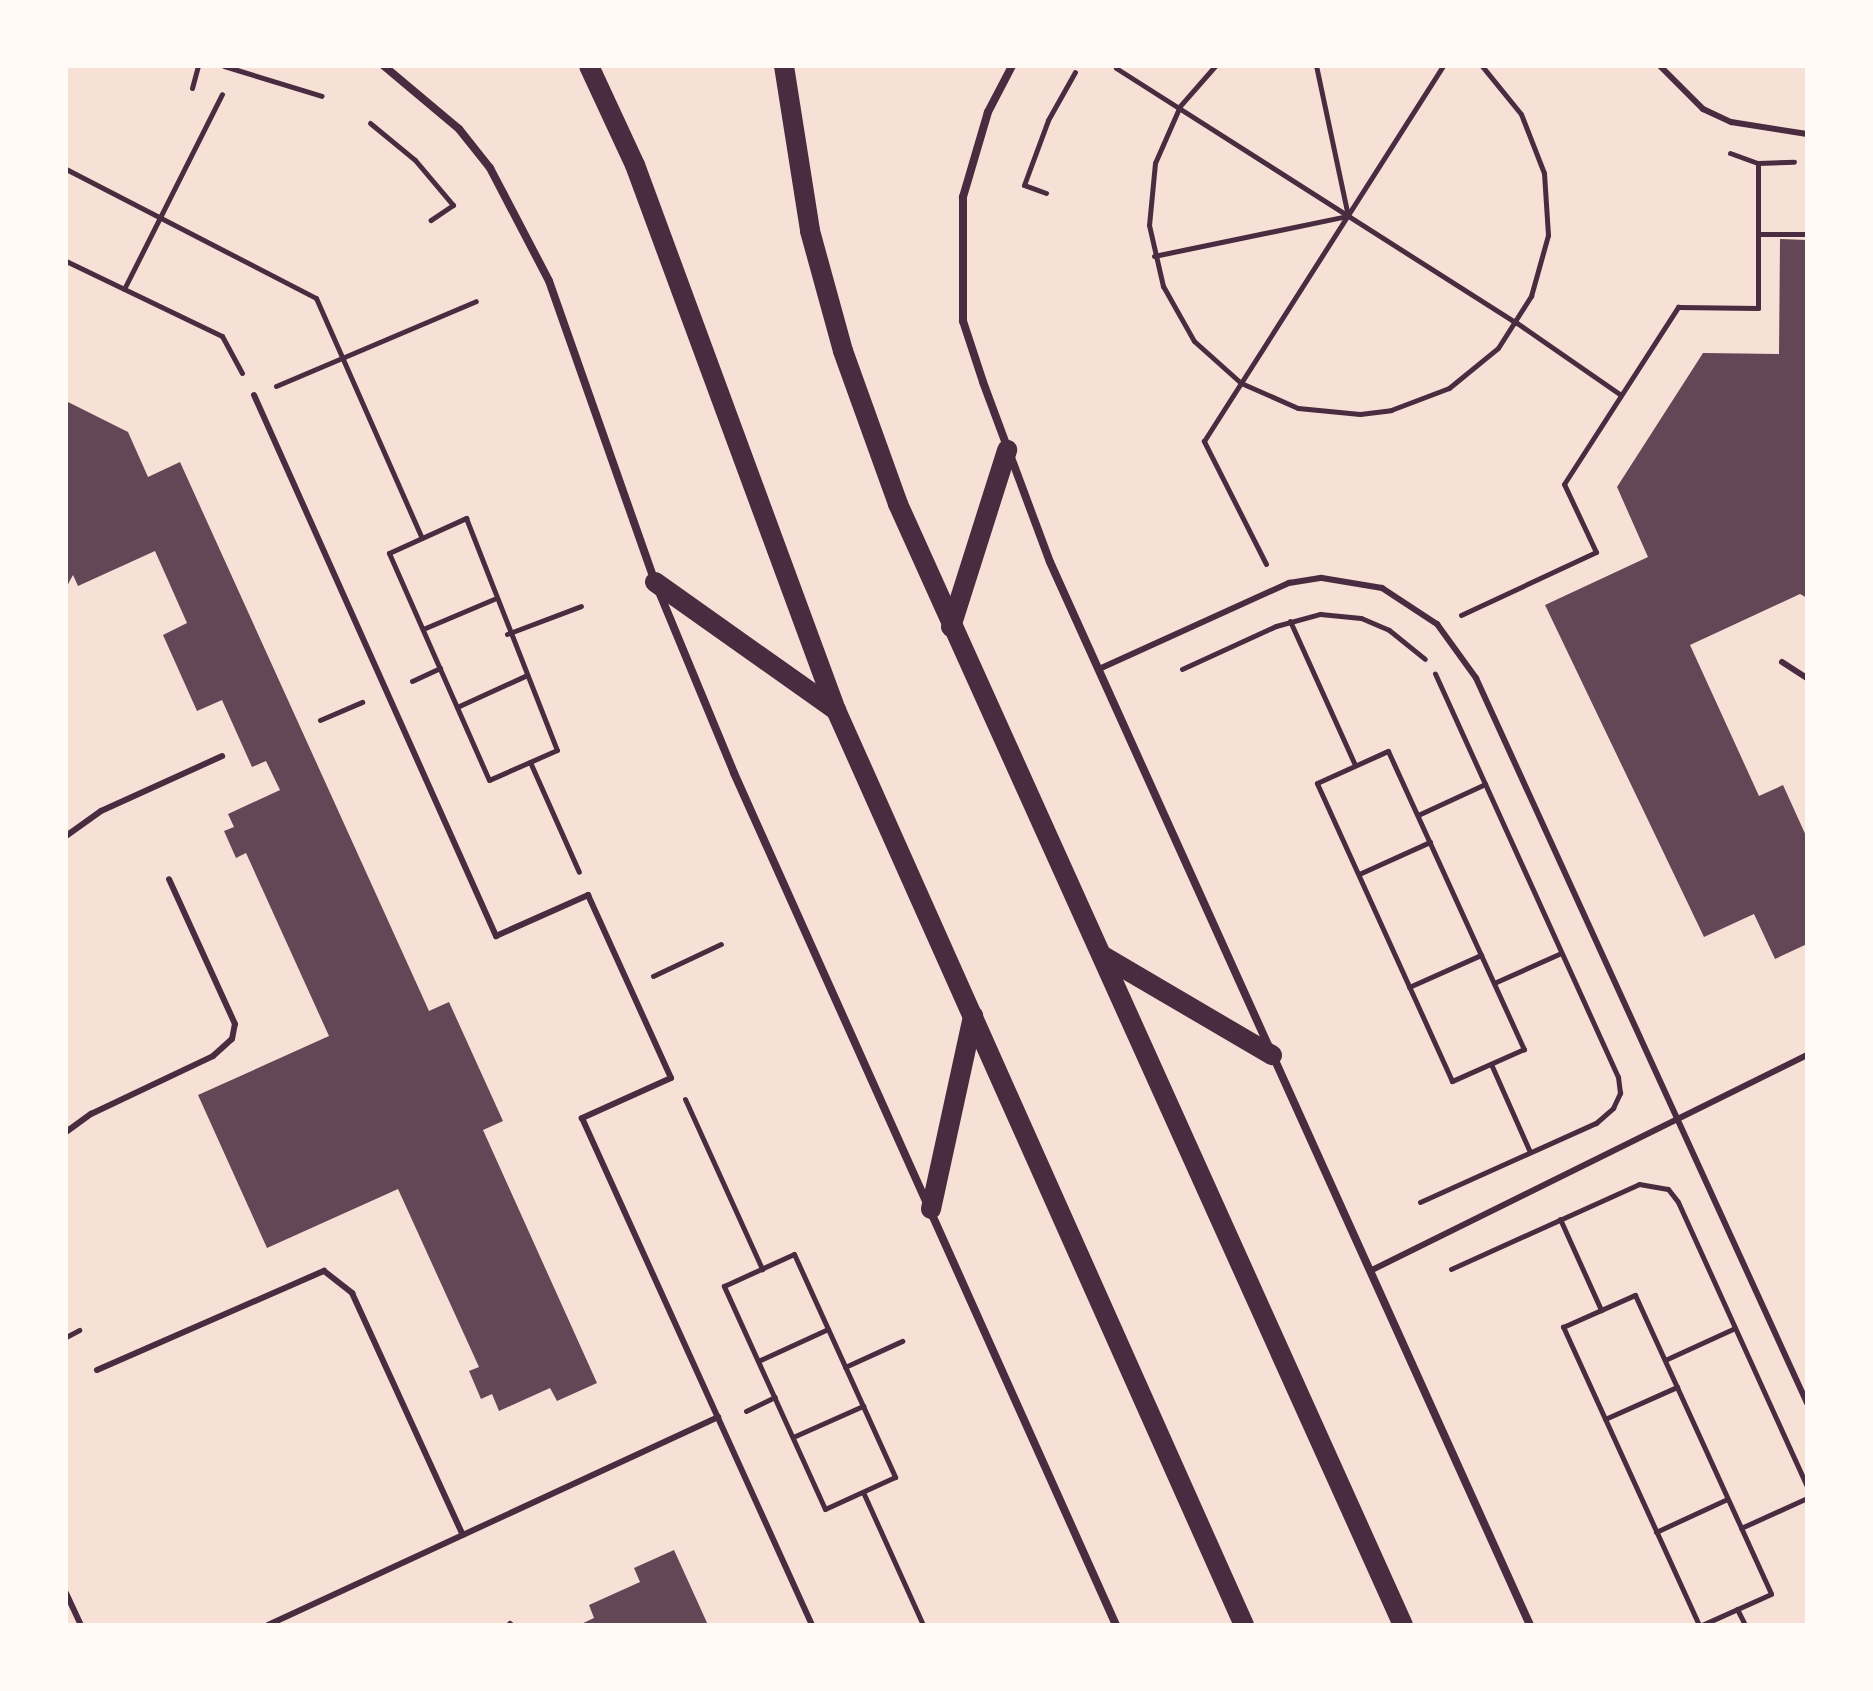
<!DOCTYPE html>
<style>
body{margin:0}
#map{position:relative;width:1873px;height:1691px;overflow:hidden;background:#f7e1d7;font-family:"Work Sans",sans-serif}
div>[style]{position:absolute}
.building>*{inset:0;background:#644757}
.path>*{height:5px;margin:-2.5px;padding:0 2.5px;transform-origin:2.5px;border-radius:2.5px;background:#4a2c40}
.service>*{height:6px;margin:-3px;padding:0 3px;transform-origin:3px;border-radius:3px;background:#4a2c40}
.minor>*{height:8px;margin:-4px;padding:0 4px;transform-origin:4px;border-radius:4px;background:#4a2c40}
.primary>*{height:20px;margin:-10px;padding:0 10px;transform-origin:10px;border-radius:10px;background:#4a2c40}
span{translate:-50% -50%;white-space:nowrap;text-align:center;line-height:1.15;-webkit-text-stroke:7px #fffaf5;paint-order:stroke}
.frame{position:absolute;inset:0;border:68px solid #fffaf5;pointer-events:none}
</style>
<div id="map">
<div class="building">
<i style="clip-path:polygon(1780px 239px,1807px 240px,1807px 598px,1800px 594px,1690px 645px,1759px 796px,1783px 785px,1807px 838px,1807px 944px,1775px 959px,1754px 914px,1704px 937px,1545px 605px,1648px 557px,1617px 487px,1703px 353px,1779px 354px)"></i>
<i style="clip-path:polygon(66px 401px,128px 432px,148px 477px,180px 462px,429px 1011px,449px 1002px,503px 1121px,483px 1130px,597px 1383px,557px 1401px,550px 1388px,499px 1411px,492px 1394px,481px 1399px,469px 1371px,479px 1367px,398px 1189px,267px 1248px,198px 1095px,329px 1036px,246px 853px,236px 858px,224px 831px,234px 827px,228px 814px,280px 790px,266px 761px,252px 767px,222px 700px,197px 711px,163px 635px,187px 623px,155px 551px,78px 586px,73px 575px,66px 588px)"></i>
<i style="clip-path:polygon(674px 1550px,708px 1625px,579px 1625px,594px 1618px,589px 1605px,640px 1582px,634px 1568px)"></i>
</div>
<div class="path">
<i style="left:224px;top:66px;width:102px;rotate:17deg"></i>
<i style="left:1215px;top:66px;width:53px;rotate:131.2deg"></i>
<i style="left:1180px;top:106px;width:62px;rotate:113.7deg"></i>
<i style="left:1155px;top:163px;width:62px;rotate:95.5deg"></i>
<i style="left:1149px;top:225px;width:63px;rotate:77.1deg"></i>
<i style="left:1163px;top:286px;width:63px;rotate:60.6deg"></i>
<i style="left:1194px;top:341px;width:63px;rotate:41.8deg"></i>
<i style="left:1241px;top:383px;width:62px;rotate:23.7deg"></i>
<i style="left:1298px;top:408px;width:62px;rotate:5.5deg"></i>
<i style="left:1360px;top:414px;width:31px;rotate:-7deg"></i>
<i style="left:1391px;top:410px;width:62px;rotate:-20.8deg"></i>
<i style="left:1449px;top:388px;width:63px;rotate:-39.2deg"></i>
<i style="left:1498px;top:348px;width:62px;rotate:-57.6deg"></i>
<i style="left:1531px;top:296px;width:63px;rotate:-74.4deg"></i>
<i style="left:1548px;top:235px;width:62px;rotate:-93.7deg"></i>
<i style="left:1544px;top:173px;width:63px;rotate:-111.3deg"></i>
<i style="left:1521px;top:114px;width:62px;rotate:-129.1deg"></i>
<i style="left:1116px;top:68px;width:475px;rotate:32.5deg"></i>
<i style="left:1517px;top:323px;width:126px;rotate:34.7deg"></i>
<i style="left:192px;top:88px;width:23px;rotate:-75deg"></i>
<i style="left:370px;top:123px;width:58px;rotate:39.4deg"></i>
<i style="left:415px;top:160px;width:59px;rotate:49.8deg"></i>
<i style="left:453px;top:205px;width:27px;rotate:146deg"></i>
<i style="left:1730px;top:153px;width:30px;rotate:20deg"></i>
<i style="left:1758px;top:163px;width:36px;rotate:-2deg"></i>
<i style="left:66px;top:169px;width:281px;rotate:27.3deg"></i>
<i style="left:316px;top:298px;width:262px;rotate:66.2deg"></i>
<i style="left:1046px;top:193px;width:23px;rotate:-160deg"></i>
<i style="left:1024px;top:185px;width:69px;rotate:-69.7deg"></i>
<i style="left:1048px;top:120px;width:55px;rotate:-60.6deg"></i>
<i style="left:1758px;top:234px;width:49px"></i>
<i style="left:1154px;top:256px;width:198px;rotate:-11.7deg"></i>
<i style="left:1348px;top:216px;width:153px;rotate:-102deg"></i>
<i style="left:66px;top:261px;width:173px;rotate:25.7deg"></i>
<i style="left:222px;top:336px;width:42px;rotate:61.6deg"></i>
<i style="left:124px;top:289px;width:218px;rotate:-63.3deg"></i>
<i style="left:276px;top:386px;width:217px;rotate:-23deg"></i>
<i style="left:466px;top:518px;width:249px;rotate:68.6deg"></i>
<i style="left:557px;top:750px;width:74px;rotate:156.2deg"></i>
<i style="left:489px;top:780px;width:248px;rotate:-113.8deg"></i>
<i style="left:389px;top:553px;width:85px;rotate:-24.4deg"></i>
<i style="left:1266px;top:564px;width:138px;rotate:-116.8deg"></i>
<i style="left:1204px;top:441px;width:445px;rotate:-57.5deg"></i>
<i style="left:1461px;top:615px;width:149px;rotate:-25deg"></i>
<i style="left:1596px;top:552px;width:75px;rotate:-115.2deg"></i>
<i style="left:1564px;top:484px;width:211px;rotate:-57.2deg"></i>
<i style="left:1678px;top:307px;width:80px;rotate:0.7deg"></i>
<i style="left:1758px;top:308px;width:145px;rotate:-90deg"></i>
<i style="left:1290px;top:621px;width:158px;rotate:65.7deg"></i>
<i style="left:423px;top:629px;width:77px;rotate:-22.9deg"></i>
<i style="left:507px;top:634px;width:79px;rotate:-20.7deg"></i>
<i style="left:1182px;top:669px;width:103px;rotate:-24.6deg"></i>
<i style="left:1276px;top:626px;width:46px;rotate:-15.3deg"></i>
<i style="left:1320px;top:614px;width:41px;rotate:5.6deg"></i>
<i style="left:1361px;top:618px;width:30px;rotate:23deg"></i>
<i style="left:1389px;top:630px;width:46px;rotate:38.9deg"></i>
<i style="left:412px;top:681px;width:31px;rotate:-25deg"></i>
<i style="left:457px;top:707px;width:75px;rotate:-24.5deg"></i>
<i style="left:320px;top:720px;width:46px;rotate:-23.2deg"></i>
<i style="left:1388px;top:751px;width:328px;rotate:65.5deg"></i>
<i style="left:1524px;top:1049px;width:79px;rotate:156deg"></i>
<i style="left:1452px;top:1081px;width:327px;rotate:-114.4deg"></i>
<i style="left:1317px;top:783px;width:78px;rotate:-24.3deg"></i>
<i style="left:530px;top:762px;width:120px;rotate:66deg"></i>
<i style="left:1418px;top:815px;width:74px;rotate:-24.8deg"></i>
<i style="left:1359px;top:874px;width:78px;rotate:-24.3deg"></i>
<i style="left:653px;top:976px;width:75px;rotate:-25.2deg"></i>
<i style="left:1494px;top:983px;width:73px;rotate:-24.1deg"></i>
<i style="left:1409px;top:987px;width:79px;rotate:-24deg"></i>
<i style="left:1491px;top:1064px;width:96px;rotate:66.1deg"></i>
<i style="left:685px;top:1099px;width:187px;rotate:65.6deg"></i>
<i style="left:1420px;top:1202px;width:193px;rotate:-24.2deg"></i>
<i style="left:1596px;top:1123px;width:23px;rotate:-41deg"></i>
<i style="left:1613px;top:1108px;width:17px;rotate:-65deg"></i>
<i style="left:1620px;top:1093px;width:16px;rotate:-97deg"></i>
<i style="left:1618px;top:1077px;width:443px;rotate:-114.4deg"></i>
<i style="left:1560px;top:1219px;width:100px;rotate:65.7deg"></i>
<i style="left:794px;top:1254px;width:245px;rotate:65.6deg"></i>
<i style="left:895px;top:1477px;width:77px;rotate:155.4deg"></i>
<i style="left:825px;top:1509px;width:245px;rotate:-114.4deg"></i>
<i style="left:724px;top:1286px;width:77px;rotate:-24.6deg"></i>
<i style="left:1451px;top:1269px;width:206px;rotate:-24.3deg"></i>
<i style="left:1639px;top:1184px;width:29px;rotate:10deg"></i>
<i style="left:1668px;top:1189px;width:16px;rotate:52deg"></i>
<i style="left:1678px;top:1202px;width:312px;rotate:65.6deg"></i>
<i style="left:66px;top:1337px;width:15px;rotate:-28deg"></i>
<i style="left:1665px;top:1360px;width:77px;rotate:-24.6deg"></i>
<i style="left:758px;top:1361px;width:77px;rotate:-24.6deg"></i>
<i style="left:845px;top:1367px;width:63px;rotate:-24.5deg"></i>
<i style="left:746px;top:1411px;width:32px;rotate:-26deg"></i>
<i style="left:1605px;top:1419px;width:79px;rotate:-24deg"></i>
<i style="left:793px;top:1437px;width:77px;rotate:-23.9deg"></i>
<i style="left:863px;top:1492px;width:146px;rotate:65.7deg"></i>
<i style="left:1741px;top:1528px;width:72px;rotate:-24.4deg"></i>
<i style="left:1656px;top:1532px;width:78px;rotate:-24.9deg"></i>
<i style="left:1737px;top:1609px;width:18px;rotate:63deg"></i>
<i style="left:1699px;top:1625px;width:328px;rotate:-114.5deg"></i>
<i style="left:1563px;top:1327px;width:79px;rotate:-24deg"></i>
<i style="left:1635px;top:1295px;width:328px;rotate:65.5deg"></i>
<i style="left:1771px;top:1594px;width:76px;rotate:155.8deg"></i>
</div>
<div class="service">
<i style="left:1660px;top:66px;width:61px;rotate:45deg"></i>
<i style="left:1703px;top:109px;width:31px;rotate:25deg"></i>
<i style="left:1731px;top:122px;width:77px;rotate:9deg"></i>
<i style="left:254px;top:395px;width:593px;rotate:65.9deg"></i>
<i style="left:496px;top:936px;width:101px;rotate:-24deg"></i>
<i style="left:588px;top:895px;width:201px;rotate:65.6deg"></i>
<i style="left:671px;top:1078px;width:98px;rotate:155.8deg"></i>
<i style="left:582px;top:1118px;width:557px;rotate:65.6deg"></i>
<i style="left:1782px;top:662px;width:30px;rotate:33deg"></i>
<i style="left:1099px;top:669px;width:209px;rotate:-24.4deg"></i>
<i style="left:1289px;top:583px;width:33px;rotate:-9deg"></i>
<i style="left:1322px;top:578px;width:61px;rotate:9.5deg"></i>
<i style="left:1382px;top:588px;width:66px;rotate:33.2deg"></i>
<i style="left:1437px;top:624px;width:67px;rotate:54.2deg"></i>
<i style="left:1476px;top:678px;width:797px;rotate:65.46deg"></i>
<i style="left:66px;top:836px;width:43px;rotate:-35.5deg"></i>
<i style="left:101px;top:811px;width:133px;rotate:-24.4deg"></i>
<i style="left:66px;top:1132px;width:31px;rotate:-36deg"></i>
<i style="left:91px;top:1114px;width:135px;rotate:-25.4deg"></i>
<i style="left:213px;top:1056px;width:25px;rotate:-42deg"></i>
<i style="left:232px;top:1039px;width:15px;rotate:-79deg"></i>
<i style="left:235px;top:1024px;width:159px;rotate:-114.5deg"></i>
<i style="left:1370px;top:1271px;width:487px;rotate:-26.3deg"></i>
<i style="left:97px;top:1370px;width:248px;rotate:-23.6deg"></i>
<i style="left:324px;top:1271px;width:36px;rotate:38deg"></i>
<i style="left:352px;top:1293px;width:266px;rotate:65.4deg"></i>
<i style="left:66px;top:1593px;width:35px;rotate:65deg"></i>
<i style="left:510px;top:1624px;width:1px;rotate:45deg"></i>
<i style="left:268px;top:1625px;width:496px;rotate:-24.8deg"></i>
</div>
<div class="minor">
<i style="left:384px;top:66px;width:98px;rotate:40deg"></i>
<i style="left:459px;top:129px;width:50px;rotate:51.5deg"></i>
<i style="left:490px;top:168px;width:127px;rotate:62.4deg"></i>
<i style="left:549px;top:281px;width:319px;rotate:70.6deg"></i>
<i style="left:655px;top:582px;width:207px;rotate:67.5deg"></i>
<i style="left:734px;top:773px;width:934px;rotate:65.85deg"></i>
<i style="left:1012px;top:66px;width:52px;rotate:117.6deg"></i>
<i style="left:988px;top:112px;width:89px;rotate:106.4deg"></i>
<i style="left:963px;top:197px;width:124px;rotate:90deg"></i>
<i style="left:963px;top:321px;width:64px;rotate:71.8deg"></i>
<i style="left:983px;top:382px;width:192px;rotate:69.6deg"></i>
<i style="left:1050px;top:562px;width:1166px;rotate:65.7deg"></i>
</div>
<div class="primary">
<i style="left:589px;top:66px;width:109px;rotate:65.1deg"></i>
<i style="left:635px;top:165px;width:581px;rotate:69.76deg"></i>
<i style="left:836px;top:710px;width:1002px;rotate:65.97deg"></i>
<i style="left:784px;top:66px;width:167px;rotate:81deg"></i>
<i style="left:810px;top:231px;width:124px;rotate:74.6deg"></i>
<i style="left:843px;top:351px;width:163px;rotate:70.2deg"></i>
<i style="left:898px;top:504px;width:1229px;rotate:65.75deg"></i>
<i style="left:655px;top:582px;width:222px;rotate:35.3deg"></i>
<i style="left:951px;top:627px;width:186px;rotate:-72.4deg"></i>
<i style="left:1103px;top:956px;width:196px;rotate:30.4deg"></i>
<i style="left:931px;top:1209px;width:198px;rotate:-77.7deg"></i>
</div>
<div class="frame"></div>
</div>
